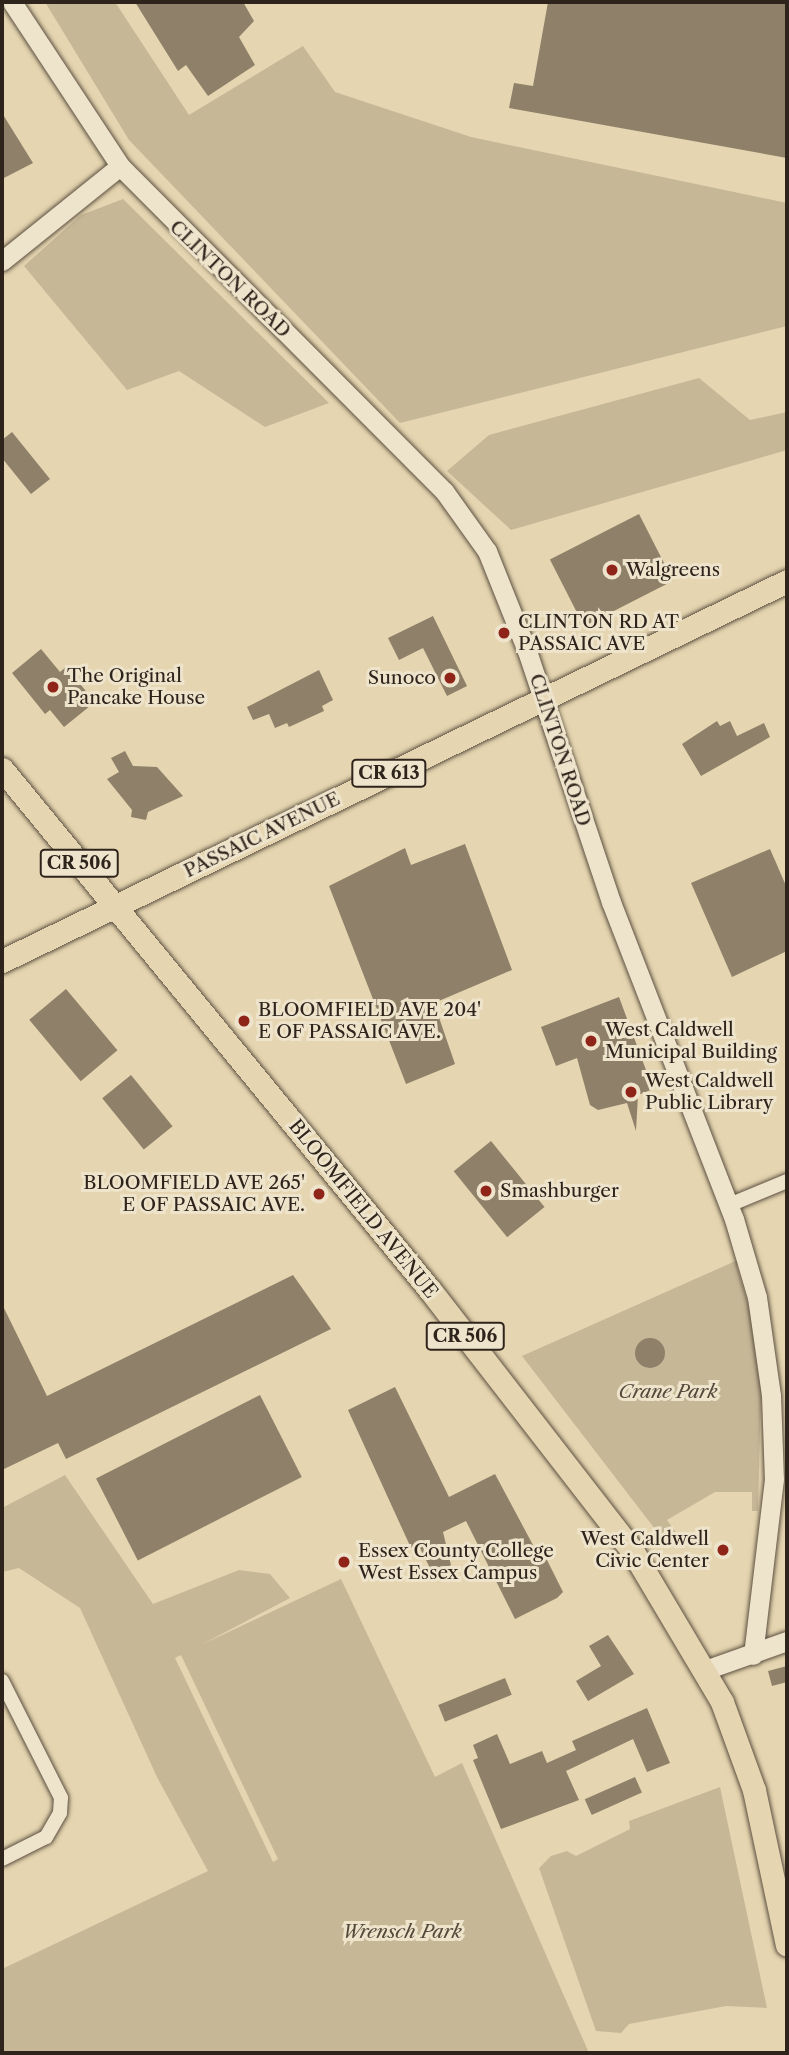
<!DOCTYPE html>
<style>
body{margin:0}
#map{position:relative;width:789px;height:2055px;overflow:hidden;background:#e5d5b0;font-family:"Libre Caslon Text",serif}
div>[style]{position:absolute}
.green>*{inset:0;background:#c6b797}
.building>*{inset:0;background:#8e8069;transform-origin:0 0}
.round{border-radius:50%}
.roads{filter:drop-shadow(0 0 2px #5c5041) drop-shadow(0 0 2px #5c5041)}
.minor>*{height:14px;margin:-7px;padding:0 7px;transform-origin:7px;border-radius:7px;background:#eee4cc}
.tertiary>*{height:19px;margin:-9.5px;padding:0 9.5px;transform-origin:9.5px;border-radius:9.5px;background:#eee4cc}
.primary>*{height:23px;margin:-11.5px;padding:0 11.5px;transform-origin:11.5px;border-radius:11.5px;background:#e5d5b0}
.dots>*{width:19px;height:19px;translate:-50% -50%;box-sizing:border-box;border:4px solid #eee4cc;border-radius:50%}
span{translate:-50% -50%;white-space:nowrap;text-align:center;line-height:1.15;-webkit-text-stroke:6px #eee4cc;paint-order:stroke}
.shield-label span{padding:2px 5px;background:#eee4cc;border:2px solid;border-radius:5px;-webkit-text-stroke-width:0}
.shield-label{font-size:18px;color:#2f241c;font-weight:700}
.street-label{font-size:19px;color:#2f241c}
.poi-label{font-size:19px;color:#2f241c}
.left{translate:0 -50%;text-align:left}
.right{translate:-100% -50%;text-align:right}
.park-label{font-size:19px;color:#55493b;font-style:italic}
.frame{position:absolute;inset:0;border:4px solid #2f241c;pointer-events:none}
</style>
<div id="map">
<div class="green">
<i style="clip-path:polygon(45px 2px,115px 2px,189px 115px,303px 46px,335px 92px,471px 137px,787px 203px,787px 326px,400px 423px,129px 140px)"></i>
<i style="clip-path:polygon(123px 199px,329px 403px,265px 427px,179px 371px,127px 390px,24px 266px,81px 215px)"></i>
<i style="clip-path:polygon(699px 378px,750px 420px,787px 412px,787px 450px,511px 530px,447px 471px,489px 435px)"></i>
<i style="clip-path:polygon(740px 1259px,737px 1267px,762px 1351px,758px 1511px,752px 1511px,752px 1492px,715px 1492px,667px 1520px,678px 1535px,668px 1546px,522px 1356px)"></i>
<i style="clip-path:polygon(evenodd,65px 1475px,153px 1604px,239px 1570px,270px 1574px,290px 1598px,201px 1645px,341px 1579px,435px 1777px,462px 1763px,589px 2053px,2px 2053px,2px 1969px,208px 1871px,157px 1777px,80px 1608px,19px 1568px,2px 1572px,2px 1508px,65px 1475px,181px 1655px,278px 1859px,273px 1862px,175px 1658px,181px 1655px)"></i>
<i style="clip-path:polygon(720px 1787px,767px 2008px,726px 2006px,629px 2024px,621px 2033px,596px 2031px,539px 1868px,551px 1856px,567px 1851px,576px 1856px,630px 1829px,629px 1821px)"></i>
</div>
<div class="building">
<i style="clip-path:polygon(135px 2px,243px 2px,254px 21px,239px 37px,255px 65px,208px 96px,186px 65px,178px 71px)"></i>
<i style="clip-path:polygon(548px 2px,787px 2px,787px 158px,509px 108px,514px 83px,533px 86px)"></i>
<i style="clip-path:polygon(2px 113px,33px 163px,2px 179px)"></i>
<i style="clip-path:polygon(12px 432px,50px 479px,31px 494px,2px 458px,2px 440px)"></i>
<i style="left:639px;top:514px;width:75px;height:100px;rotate:63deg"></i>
<i style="clip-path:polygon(433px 616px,467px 686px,447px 696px,423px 648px,399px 660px,388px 638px)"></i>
<i style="clip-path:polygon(41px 649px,60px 672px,66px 667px,95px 702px,64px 727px,50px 710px,45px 714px,12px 673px)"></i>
<i style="clip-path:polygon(319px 670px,333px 700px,322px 706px,324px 711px,289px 727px,287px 723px,275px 728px,269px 714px,253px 720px,247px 707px)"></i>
<i style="clip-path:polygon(717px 721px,720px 726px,730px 721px,737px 736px,764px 723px,770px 737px,701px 776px,682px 744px)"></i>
<i style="clip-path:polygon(125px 751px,133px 766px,157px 767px,183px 796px,148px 812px,146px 820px,131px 817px,132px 810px,107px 779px,119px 772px,111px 758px)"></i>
<i style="clip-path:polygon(465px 844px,512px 970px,434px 1003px,455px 1064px,406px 1084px,329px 886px,405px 848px,411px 865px)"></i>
<i style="clip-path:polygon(770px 849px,787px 888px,787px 951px,732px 977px,691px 883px)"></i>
<i style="left:66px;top:989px;width:80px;height:48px;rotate:50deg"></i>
<i style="clip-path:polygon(619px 997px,653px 1089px,638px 1095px,636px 1131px,627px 1103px,598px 1110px,590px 1105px,577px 1058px,556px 1066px,541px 1027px)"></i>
<i style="left:131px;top:1075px;width:66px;height:37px;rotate:51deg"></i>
<i style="left:491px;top:1141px;width:85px;height:48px;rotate:51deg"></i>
<i style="clip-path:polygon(293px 1275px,331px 1329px,66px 1459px,58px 1443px,2px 1470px,2px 1304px,47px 1396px)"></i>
<i class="round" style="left:635px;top:1338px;width:30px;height:30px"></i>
<i style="clip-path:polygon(395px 1387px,449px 1497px,495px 1474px,541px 1560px,546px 1558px,563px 1592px,557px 1598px,515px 1619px,466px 1521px,443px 1532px,451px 1565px,433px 1574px,418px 1544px,411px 1548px,348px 1410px)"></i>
<i style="left:260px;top:1395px;width:92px;height:184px;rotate:63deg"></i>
<i style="clip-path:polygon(608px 1635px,634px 1674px,588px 1701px,576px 1681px,601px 1666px,589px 1646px)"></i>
<i style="clip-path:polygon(787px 1666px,787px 1682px,772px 1686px,768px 1671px)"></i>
<i style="left:505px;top:1678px;width:18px;height:72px;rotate:68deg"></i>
<i style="clip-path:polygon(647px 1708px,670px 1763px,647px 1772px,633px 1739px,566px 1771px,579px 1800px,501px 1829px,473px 1760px,478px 1758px,473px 1745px,497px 1734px,510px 1764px,542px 1751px,547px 1763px,576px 1750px,572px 1741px)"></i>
<i style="left:635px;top:1777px;width:17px;height:55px;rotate:66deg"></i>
</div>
<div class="roads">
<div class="minor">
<i style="left:729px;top:1205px;width:63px;rotate:-22.5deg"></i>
<i style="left:2px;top:1681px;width:131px;rotate:63.2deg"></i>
<i style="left:61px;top:1798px;width:15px;rotate:94deg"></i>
<i style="left:60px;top:1813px;width:28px;rotate:120deg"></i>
<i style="left:46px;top:1837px;width:49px;rotate:153.4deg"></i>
</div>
<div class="tertiary">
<i style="left:12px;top:2px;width:196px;rotate:56.6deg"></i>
<i style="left:120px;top:166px;width:459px;rotate:45.1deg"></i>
<i style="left:444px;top:491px;width:74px;rotate:54.4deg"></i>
<i style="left:487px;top:551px;width:108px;rotate:68.2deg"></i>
<i style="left:527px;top:651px;width:265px;rotate:71.5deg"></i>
<i style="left:611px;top:902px;width:340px;rotate:68.8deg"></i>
<i style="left:734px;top:1219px;width:81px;rotate:73.6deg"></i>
<i style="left:757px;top:1297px;width:99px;rotate:81.9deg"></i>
<i style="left:771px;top:1395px;width:84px;rotate:88deg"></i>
<i style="left:774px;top:1479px;width:177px;rotate:96.8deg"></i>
<i style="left:2px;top:261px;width:151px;rotate:-38.8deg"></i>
<i style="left:705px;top:1670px;width:87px;rotate:-19.5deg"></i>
</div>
<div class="primary">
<i style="left:2px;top:769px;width:674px;rotate:50.6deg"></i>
<i style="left:430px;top:1290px;width:331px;rotate:52.2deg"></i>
<i style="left:633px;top:1552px;width:174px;rotate:59.3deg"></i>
<i style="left:722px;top:1702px;width:94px;rotate:70deg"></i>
<i style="left:754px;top:1790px;width:158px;rotate:78deg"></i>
<i style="left:2px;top:961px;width:872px;rotate:-25.83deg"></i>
</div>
</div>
<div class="dots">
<i style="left:612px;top:570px;background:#8f2418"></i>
<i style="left:504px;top:633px;background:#8f2418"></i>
<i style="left:450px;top:678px;background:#8f2418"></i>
<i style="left:53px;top:687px;background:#8f2418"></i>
<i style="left:244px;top:1021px;background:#8f2418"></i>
<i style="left:591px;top:1041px;background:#8f2418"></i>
<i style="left:631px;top:1092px;background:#8f2418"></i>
<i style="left:486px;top:1191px;background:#8f2418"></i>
<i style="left:319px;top:1194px;background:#8f2418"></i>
<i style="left:723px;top:1550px;background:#8f2418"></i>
<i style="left:344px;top:1562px;background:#8f2418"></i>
</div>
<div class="shield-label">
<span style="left:389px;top:773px">CR 613</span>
<span style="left:79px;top:863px">CR 506</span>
<span style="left:465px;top:1336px">CR 506</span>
</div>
<div class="street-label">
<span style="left:230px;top:279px;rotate:44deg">CLINTON ROAD</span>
<span style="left:560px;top:750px;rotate:72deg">CLINTON ROAD</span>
<span style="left:262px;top:835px;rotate:-26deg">PASSAIC AVENUE</span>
<span style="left:363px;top:1209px;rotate:51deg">BLOOMFIELD AVENUE</span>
</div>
<div class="poi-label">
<span class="left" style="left:626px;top:570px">Walgreens</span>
<span class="left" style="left:518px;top:633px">CLINTON RD AT<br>PASSAIC AVE</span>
<span class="left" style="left:67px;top:687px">The Original<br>Pancake House</span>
<span class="right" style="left:436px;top:678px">Sunoco</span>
<span class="left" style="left:258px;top:1021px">BLOOMFIELD AVE 204'<br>E OF PASSAIC AVE.</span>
<span class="left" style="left:605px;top:1041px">West Caldwell<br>Municipal Building</span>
<span class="left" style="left:645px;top:1092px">West Caldwell<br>Public Library</span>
<span class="right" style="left:305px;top:1194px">BLOOMFIELD AVE 265'<br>E OF PASSAIC AVE.</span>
<span class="left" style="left:500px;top:1191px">Smashburger</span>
<span class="right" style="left:709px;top:1550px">West Caldwell<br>Civic Center</span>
<span class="left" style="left:358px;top:1562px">Essex County College<br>West Essex Campus</span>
</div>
<div class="park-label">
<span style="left:668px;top:1392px">Crane Park</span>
<span style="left:402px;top:1932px">Wrensch Park</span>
</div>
<div class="frame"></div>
</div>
